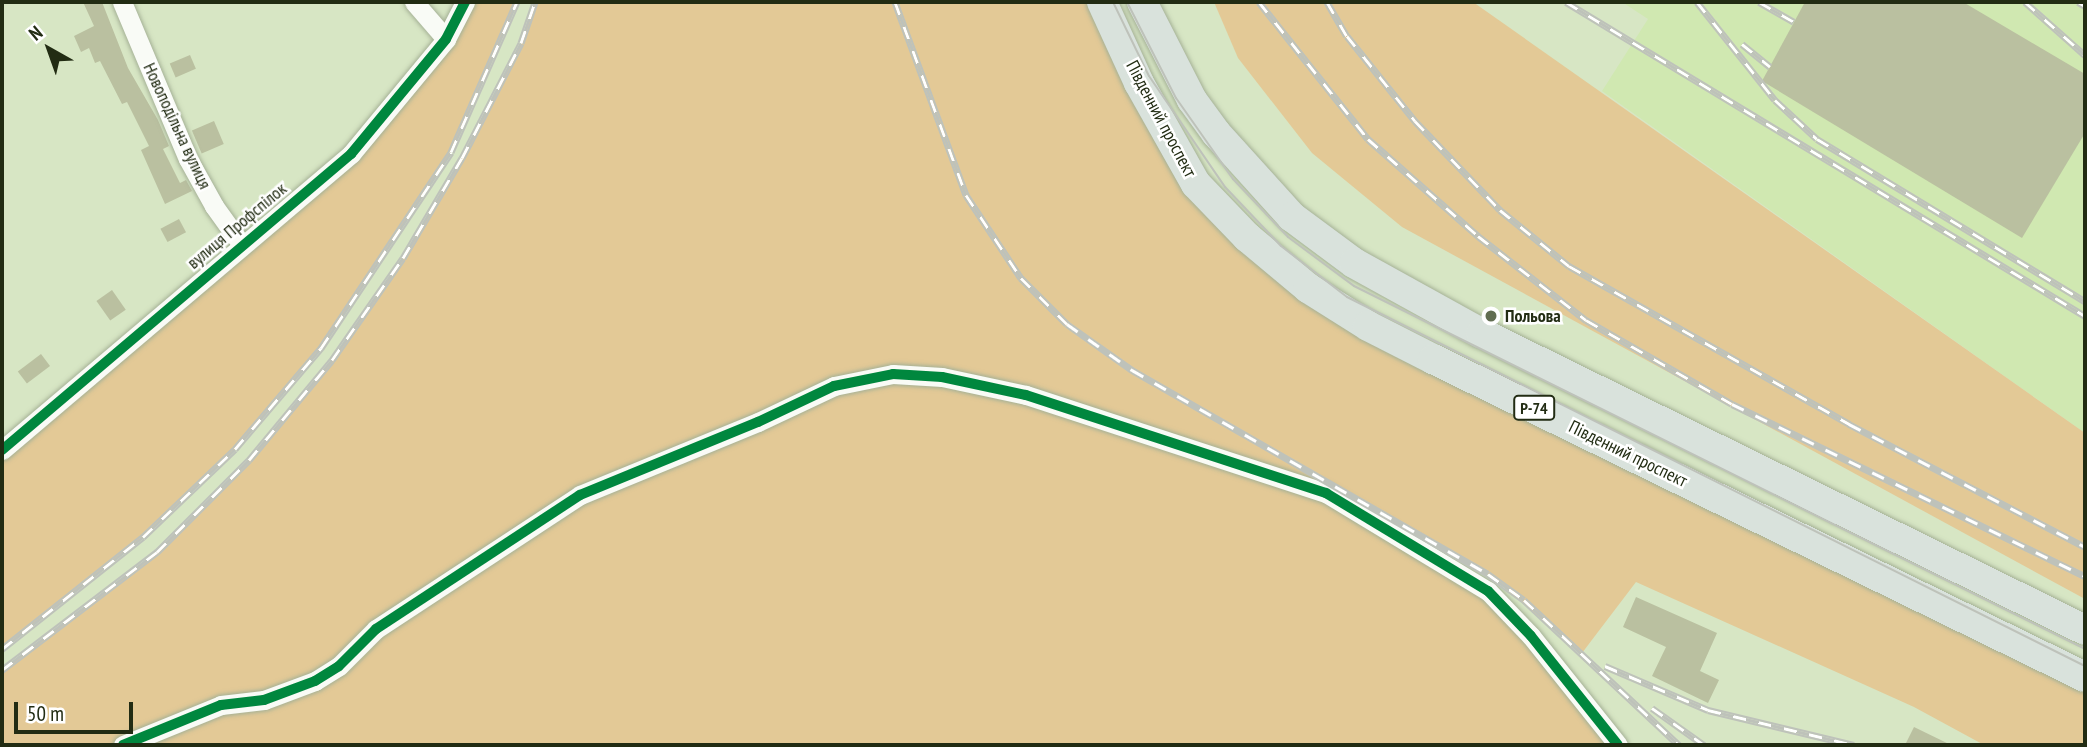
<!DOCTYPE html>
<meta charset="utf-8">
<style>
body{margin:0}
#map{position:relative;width:2087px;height:747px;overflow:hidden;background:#d7e6c4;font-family:"PT Sans Narrow",sans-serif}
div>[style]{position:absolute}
.built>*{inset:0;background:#d0e8b1}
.green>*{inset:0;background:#e3c996}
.building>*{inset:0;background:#bac0a0;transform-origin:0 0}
.roads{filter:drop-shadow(0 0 2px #a5b196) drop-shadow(0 0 2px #a5b196)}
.street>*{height:19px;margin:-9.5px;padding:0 9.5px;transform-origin:9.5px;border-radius:9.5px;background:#f9fbf6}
.primary>*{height:30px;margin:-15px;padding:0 15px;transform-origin:15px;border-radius:15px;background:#d9e2dc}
.tram>*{height:2px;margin:-1px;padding:0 1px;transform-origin:1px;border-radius:1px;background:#bec2ba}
.rail>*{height:7px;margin-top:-3.5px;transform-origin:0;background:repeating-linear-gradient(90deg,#fff 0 13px,#bec2ba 0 26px);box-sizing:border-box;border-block:2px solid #bec2ba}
.cycleway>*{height:10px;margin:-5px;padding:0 5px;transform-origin:5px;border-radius:5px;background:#00873e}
.dots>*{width:19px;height:19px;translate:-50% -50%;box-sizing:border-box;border:4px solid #fff;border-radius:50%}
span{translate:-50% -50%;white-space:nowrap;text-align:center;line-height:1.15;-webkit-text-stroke:5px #fff;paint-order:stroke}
.shield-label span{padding:2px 5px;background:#fff;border:2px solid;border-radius:5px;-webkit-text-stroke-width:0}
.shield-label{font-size:16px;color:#222c13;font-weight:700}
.street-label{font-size:18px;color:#222c13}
.poi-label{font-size:18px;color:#222c13;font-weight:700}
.left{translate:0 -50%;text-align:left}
.frame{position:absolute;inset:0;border:4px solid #222c13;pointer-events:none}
.north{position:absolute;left:14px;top:14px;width:70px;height:70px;-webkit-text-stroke:5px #fff;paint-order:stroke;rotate:320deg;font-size:19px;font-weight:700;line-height:28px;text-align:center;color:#222c13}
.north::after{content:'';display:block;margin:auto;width:24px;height:32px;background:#222c13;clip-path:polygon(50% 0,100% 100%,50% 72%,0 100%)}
.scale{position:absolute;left:14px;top:702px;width:119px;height:32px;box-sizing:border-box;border:4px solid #222c13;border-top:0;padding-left:9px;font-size:21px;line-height:24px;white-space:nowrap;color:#222c13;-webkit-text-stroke:5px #fff;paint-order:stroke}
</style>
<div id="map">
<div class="built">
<i style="clip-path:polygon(1622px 2px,2085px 2px,2085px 433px,1602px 91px,1648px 19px)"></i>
</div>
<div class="green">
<i style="clip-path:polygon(465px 2px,517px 2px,451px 152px,321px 348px,235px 449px,143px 537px,2px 649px,2px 450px,351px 154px)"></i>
<i style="clip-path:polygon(535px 2px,1102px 2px,1166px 135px,1280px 266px,2085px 677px,2085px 745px,1984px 745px,1914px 707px,1636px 582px,1582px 653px,1488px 574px,1333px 484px,1327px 493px,1488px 591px,1618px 745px,2px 745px,2px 670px,157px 552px,249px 460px,332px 360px,403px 258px,462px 158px,521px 43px)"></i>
<i style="clip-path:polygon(1214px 2px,1473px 2px,2085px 433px,2085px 599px,1402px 227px,1312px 153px,1238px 58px)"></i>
</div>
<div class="building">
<i style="clip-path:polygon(83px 2px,102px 2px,128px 68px,158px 120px,169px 146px,163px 149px,180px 183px,186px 180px,192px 191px,165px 204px,141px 150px,149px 146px,127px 102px,122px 104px,100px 61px,95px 63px,89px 48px,81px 52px,74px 36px,94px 26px)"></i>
<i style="clip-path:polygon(1805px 2px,1963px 2px,2085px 74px,2085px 133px,2022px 238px,1762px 81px)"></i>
<i style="left:190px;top:55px;width:15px;height:22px;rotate:67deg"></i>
<i style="left:214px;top:121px;width:25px;height:24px;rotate:67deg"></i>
<i style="left:179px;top:219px;width:15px;height:21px;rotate:62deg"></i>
<i style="left:112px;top:290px;width:24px;height:19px;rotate:55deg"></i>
<i style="left:41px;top:354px;width:15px;height:29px;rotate:53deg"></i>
<i style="clip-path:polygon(1636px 597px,1717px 633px,1700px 671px,1719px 680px,1708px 703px,1652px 676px,1666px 647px,1623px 627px)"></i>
<i style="clip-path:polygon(1914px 727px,1951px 745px,1905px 745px)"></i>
</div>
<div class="roads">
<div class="street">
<i style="left:122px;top:2px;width:170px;rotate:67.2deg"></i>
<i style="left:188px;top:159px;width:54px;rotate:61deg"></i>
<i style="left:214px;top:206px;width:48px;rotate:54.3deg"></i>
<i style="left:414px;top:2px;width:49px;rotate:49.1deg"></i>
<i style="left:2px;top:450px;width:458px;rotate:-40.3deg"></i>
<i style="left:351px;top:154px;width:149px;rotate:-50.4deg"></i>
<i style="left:446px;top:39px;width:42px;rotate:-62.8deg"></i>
<i style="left:123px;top:745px;width:106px;rotate:-22.2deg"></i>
<i style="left:221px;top:705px;width:43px;rotate:-6.6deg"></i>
<i style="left:264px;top:700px;width:54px;rotate:-20.4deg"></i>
<i style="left:315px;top:681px;width:28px;rotate:-32deg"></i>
<i style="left:339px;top:666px;width:52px;rotate:-45deg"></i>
<i style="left:376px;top:629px;width:244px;rotate:-33.3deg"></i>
<i style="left:580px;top:495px;width:192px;rotate:-22.3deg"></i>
<i style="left:758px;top:422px;width:84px;rotate:-25.3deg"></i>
<i style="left:834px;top:386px;width:60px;rotate:-11.5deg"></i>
<i style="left:893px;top:374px;width:49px;rotate:3.5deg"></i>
<i style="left:942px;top:377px;width:86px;rotate:12.1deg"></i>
<i style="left:1026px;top:395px;width:316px;rotate:18.1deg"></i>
<i style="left:1326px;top:493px;width:189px;rotate:31.2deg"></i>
<i style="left:1488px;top:591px;width:62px;rotate:46.3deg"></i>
<i style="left:1531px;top:636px;width:139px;rotate:51.4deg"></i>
</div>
<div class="primary">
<i style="left:1102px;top:2px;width:89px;rotate:65.4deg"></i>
<i style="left:1139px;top:83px;width:116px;rotate:60.6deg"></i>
<i style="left:1196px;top:184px;width:74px;rotate:46.1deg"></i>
<i style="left:1247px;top:237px;width:80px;rotate:39.9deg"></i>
<i style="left:1308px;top:288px;width:71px;rotate:32.3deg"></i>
<i style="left:1368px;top:326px;width:73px;rotate:26.9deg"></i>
<i style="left:1433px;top:359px;width:725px;rotate:26deg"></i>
<i style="left:1142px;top:2px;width:110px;rotate:63deg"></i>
<i style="left:1192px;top:100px;width:41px;rotate:54deg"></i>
<i style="left:1216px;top:133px;width:113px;rotate:47.9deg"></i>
<i style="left:1292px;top:217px;width:77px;rotate:36.6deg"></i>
<i style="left:1354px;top:263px;width:145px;rotate:28.9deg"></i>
<i style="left:1481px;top:333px;width:673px;rotate:26.18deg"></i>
</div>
</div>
<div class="tram">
<i style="left:1113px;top:2px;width:82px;rotate:64.1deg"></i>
<i style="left:1149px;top:76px;width:135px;rotate:55.6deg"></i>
<i style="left:1225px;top:187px;width:81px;rotate:46.5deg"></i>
<i style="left:1281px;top:246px;width:83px;rotate:37.7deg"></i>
<i style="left:1347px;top:297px;width:825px;rotate:26.57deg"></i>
<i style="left:1127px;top:2px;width:108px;rotate:63deg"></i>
<i style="left:1176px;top:98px;width:99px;rotate:54.9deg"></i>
<i style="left:1233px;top:179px;width:80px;rotate:46.5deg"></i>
<i style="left:1288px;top:237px;width:82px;rotate:36.6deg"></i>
<i style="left:1354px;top:286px;width:816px;rotate:26.41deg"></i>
</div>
<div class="rail">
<i style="left:895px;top:2px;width:206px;rotate:69.8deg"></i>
<i style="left:966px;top:195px;width:100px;rotate:56.5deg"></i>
<i style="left:1021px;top:278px;width:65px;rotate:45deg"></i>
<i style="left:1067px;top:324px;width:80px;rotate:35.3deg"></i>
<i style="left:1132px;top:370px;width:410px;rotate:29.8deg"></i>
<i style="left:1488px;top:574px;width:44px;rotate:35.8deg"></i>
<i style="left:1524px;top:600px;width:212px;rotate:43.1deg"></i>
<i style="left:1259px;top:2px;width:175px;rotate:51.5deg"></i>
<i style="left:1368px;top:139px;width:147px;rotate:41.4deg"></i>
<i style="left:1478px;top:236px;width:137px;rotate:37.9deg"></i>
<i style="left:1586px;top:320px;width:168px;rotate:29.9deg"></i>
<i style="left:1732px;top:404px;width:393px;rotate:26deg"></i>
<i style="left:1327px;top:2px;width:39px;rotate:60deg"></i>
<i style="left:1347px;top:36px;width:109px;rotate:51.3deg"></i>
<i style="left:1415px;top:121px;width:123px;rotate:46.3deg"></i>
<i style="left:1500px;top:210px;width:89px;rotate:39.1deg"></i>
<i style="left:1569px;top:266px;width:322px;rotate:29.4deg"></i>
<i style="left:1849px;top:424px;width:266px;rotate:27.5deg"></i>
<i style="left:1566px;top:2px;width:607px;rotate:31.17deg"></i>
<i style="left:1697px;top:2px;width:125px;rotate:51.5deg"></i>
<i style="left:1775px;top:100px;width:57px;rotate:42.9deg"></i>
<i style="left:1817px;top:139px;width:313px;rotate:31.2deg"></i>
<i style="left:1759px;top:2px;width:40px;rotate:29.7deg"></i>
<i style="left:2025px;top:2px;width:80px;rotate:41.5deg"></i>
<i style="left:2078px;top:2px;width:8px;rotate:30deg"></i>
<i style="left:1742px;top:44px;width:36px;rotate:39deg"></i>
<i style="left:2px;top:649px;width:180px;rotate:-38.5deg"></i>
<i style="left:143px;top:537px;width:127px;rotate:-43.7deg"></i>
<i style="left:235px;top:449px;width:133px;rotate:-49.6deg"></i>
<i style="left:321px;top:348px;width:235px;rotate:-56.4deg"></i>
<i style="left:451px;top:152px;width:164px;rotate:-66.3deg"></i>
<i style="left:1605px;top:666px;width:112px;rotate:23.1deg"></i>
<i style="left:1708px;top:710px;width:150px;rotate:13.5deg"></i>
<i style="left:2px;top:670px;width:195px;rotate:-37.3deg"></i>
<i style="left:157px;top:552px;width:130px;rotate:-45deg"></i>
<i style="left:249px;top:460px;width:130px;rotate:-50.3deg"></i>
<i style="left:332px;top:360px;width:124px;rotate:-55.2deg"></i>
<i style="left:403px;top:258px;width:116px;rotate:-59.5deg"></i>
<i style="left:462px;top:158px;width:129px;rotate:-62.8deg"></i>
<i style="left:521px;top:43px;width:43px;rotate:-71.1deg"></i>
<i style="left:1652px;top:708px;width:64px;rotate:35.4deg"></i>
</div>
<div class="cycleway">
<i style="left:2px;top:450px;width:458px;rotate:-40.3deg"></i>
<i style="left:351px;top:154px;width:149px;rotate:-50.4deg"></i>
<i style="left:446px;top:39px;width:42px;rotate:-62.8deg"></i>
<i style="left:123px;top:745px;width:106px;rotate:-22.2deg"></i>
<i style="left:221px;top:705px;width:43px;rotate:-6.6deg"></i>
<i style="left:264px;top:700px;width:54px;rotate:-20.4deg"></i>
<i style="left:315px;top:681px;width:28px;rotate:-32deg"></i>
<i style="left:339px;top:666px;width:52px;rotate:-45deg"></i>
<i style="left:376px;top:629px;width:244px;rotate:-33.3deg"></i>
<i style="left:580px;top:495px;width:192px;rotate:-22.3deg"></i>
<i style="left:758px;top:422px;width:84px;rotate:-25.3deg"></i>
<i style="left:834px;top:386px;width:60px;rotate:-11.5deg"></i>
<i style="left:893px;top:374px;width:49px;rotate:3.5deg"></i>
<i style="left:942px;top:377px;width:86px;rotate:12.1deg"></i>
<i style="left:1026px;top:395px;width:316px;rotate:18.1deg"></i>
<i style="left:1326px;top:493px;width:189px;rotate:31.2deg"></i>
<i style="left:1488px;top:591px;width:62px;rotate:46.3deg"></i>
<i style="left:1531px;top:636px;width:139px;rotate:51.4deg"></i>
</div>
<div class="dots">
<i style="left:1491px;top:316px;background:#616d51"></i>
</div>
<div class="shield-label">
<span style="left:1534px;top:408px">Р-74</span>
</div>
<div class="street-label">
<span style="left:1161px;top:119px;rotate:62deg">Південний проспект</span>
<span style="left:177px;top:126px;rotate:65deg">Новоподільна вулиця</span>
<span style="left:237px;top:226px;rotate:-40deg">вулиця Профспілок</span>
<span style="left:1628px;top:454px;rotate:26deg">Південний проспект</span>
</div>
<div class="poi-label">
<span class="left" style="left:1505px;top:316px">Польова</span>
</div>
<div class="frame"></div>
<div class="north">N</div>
<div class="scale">50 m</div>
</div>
